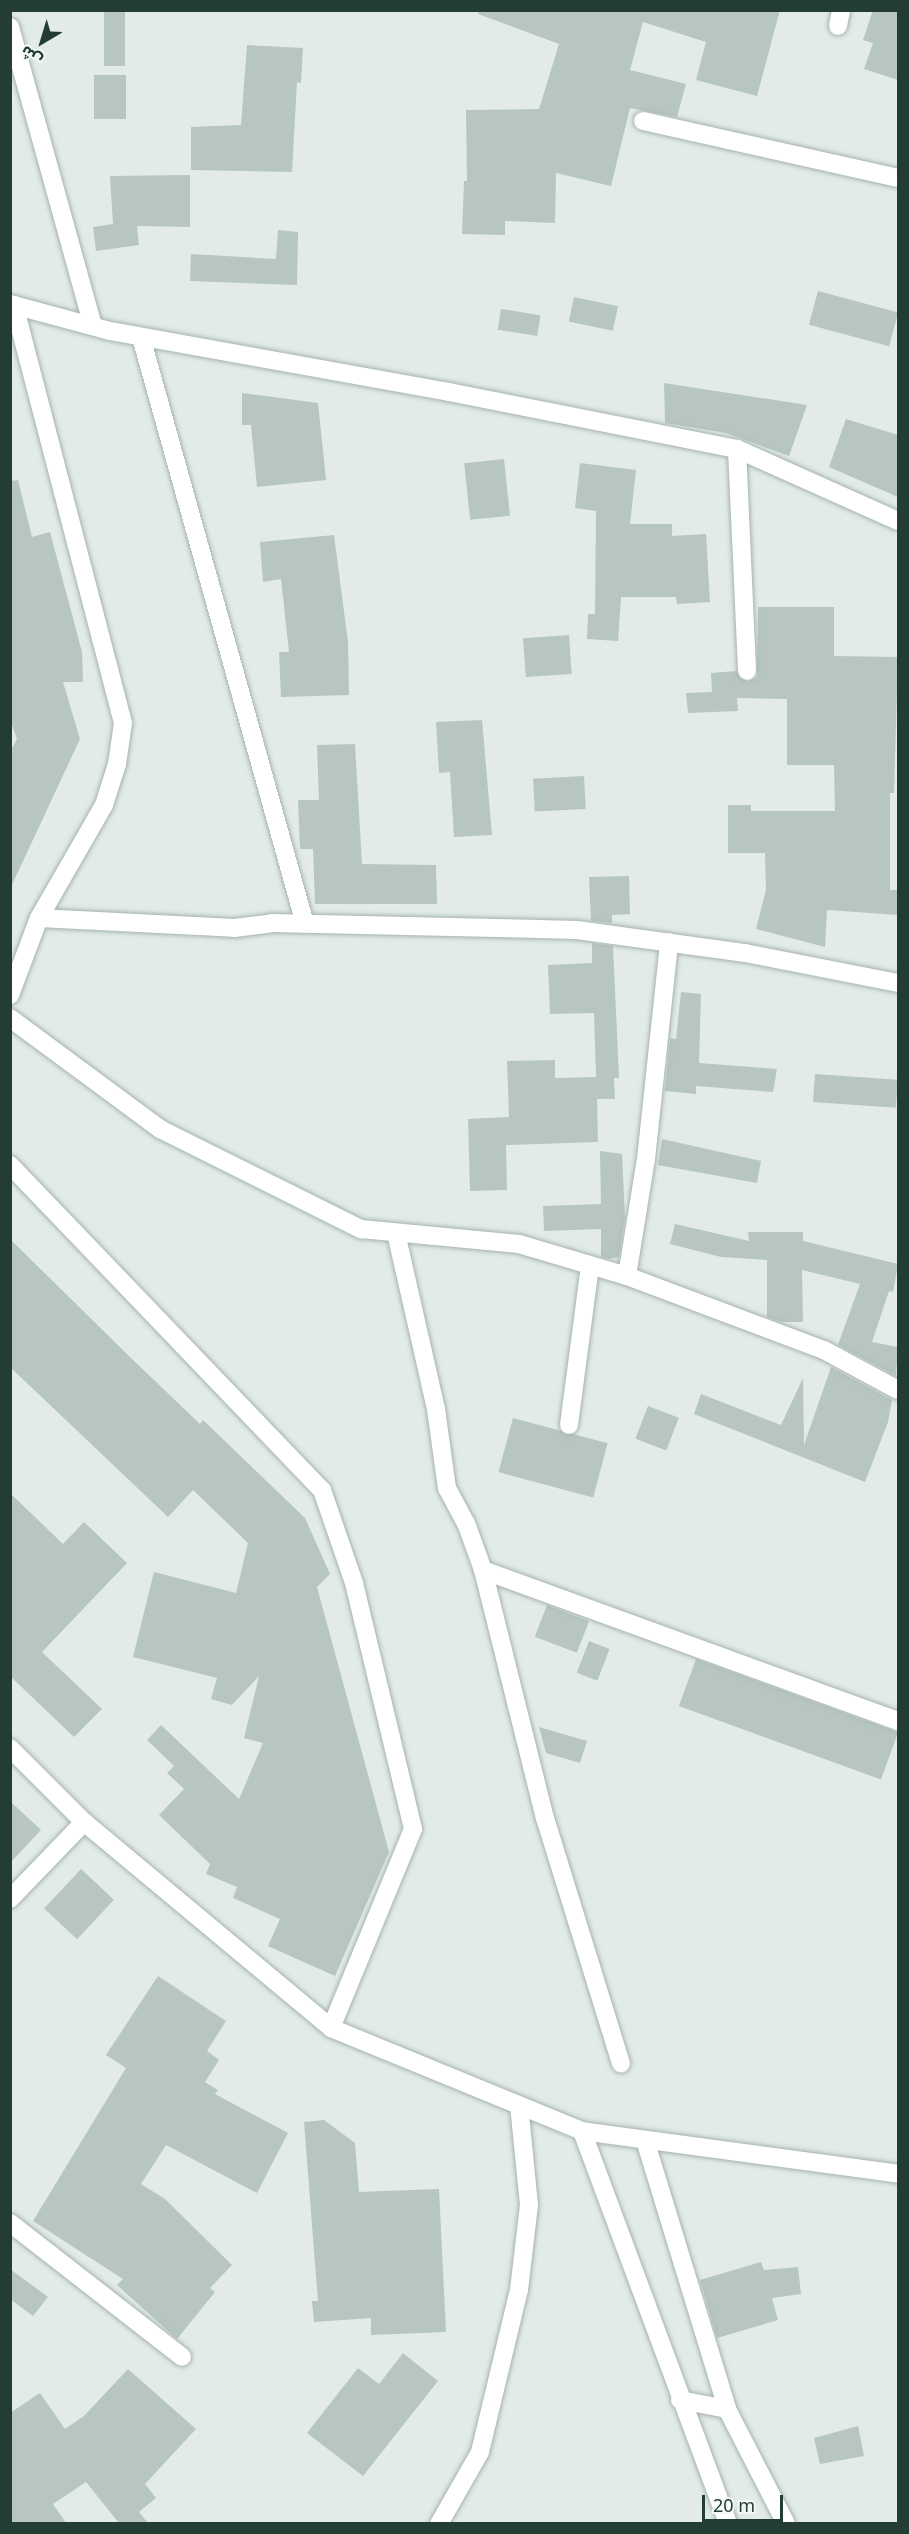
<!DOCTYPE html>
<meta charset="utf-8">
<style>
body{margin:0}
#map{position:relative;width:909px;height:2534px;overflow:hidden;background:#e2ebe7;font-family:"Noto Sans","Noto Sans Arabic",sans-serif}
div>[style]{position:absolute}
.building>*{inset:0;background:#b7c6c0;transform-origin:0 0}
.roads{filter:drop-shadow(0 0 2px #a5b3ae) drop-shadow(0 0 2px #a5b3ae)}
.street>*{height:18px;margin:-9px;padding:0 9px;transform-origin:9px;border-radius:9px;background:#fff}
span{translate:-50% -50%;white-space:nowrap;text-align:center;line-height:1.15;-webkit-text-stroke:4.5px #f2f8f5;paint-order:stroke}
.frame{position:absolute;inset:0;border:12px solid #233c34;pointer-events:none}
.north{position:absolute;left:12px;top:12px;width:60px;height:60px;-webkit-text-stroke:4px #f2f8f5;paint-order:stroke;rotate:218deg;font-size:16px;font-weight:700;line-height:24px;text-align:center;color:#233c34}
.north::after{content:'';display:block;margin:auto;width:21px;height:27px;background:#233c34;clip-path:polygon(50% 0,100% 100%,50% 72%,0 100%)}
.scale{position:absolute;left:702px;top:2495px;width:81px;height:27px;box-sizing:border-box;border:3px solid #233c34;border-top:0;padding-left:8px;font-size:18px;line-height:21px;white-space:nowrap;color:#233c34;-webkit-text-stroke:4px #f2f8f5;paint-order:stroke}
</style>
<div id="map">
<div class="building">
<i style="clip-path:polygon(479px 10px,622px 11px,780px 10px,757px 96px,696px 80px,706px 42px,643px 22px,630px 70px,686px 84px,677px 117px,630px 108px,611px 186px,556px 173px,555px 223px,505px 221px,505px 235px,462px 234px,464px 181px,467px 181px,466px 110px,539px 109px,559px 44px,478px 14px)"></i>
<i style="clip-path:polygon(873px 10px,898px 10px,898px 80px,864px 69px,873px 43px,863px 40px)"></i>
<i style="left:104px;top:11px;width:21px;height:55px"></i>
<i style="clip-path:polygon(247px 45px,303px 48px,301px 83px,297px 82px,292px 172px,191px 170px,191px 127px,241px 125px)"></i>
<i style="left:126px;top:75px;width:44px;height:32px;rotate:90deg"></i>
<i style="clip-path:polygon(190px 175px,190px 227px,137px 226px,139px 245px,96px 251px,93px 227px,113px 224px,110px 176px)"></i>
<i style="clip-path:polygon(278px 230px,298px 232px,297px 285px,190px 281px,191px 254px,276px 259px)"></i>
<i style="left:818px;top:291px;width:83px;height:35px;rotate:15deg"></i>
<i style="left:574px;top:297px;width:45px;height:25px;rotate:12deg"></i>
<i style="left:501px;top:309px;width:40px;height:21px;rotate:9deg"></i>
<i style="clip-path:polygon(664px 383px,807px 405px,789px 456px,726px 433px,665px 423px)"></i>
<i style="clip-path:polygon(242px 393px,318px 403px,326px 480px,257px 487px,251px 425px,242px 425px)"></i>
<i style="clip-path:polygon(846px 419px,898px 435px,898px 497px,829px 467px)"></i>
<i style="left:504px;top:459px;width:57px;height:40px;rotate:84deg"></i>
<i style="clip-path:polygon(580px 463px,636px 470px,630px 524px,672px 524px,672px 536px,706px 534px,710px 602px,677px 604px,676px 597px,621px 597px,618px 641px,587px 639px,588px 614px,595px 614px,596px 511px,575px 508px)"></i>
<i style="clip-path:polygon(18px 480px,32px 537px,50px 532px,82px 652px,83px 682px,63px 682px,80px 739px,10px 889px,10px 752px,17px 739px,10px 719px,10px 481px)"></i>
<i style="clip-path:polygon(334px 535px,348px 642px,349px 695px,281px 697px,279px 652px,289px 652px,281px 579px,263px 582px,260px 542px)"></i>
<i style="clip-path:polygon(758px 607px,834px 607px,834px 656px,898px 657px,894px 793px,890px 793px,890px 890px,898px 890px,898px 915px,827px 910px,825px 947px,756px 929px,766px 890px,765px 853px,728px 853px,728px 805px,751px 805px,751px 811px,835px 811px,834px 765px,787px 765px,787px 699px,737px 698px,738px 711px,688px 713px,686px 693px,712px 692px,711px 673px,736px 671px,747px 682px,757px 677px)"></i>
<i style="left:569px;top:635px;width:39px;height:46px;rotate:86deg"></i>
<i style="clip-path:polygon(482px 720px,492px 835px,454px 837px,450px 772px,439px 773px,436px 722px)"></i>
<i style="clip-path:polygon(355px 744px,362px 864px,436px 865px,437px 904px,315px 904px,313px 849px,300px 849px,298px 800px,319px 800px,317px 745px)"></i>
<i style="left:584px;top:776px;width:33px;height:51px;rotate:87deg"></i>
<i style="clip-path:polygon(629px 876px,630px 914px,612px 915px,612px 923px,591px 921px,589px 877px)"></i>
<i style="clip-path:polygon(592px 943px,613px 946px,619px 1078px,614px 1078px,615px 1099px,597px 1099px,598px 1142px,506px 1145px,507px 1190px,470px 1191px,468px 1119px,509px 1117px,507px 1061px,555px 1060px,555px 1078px,596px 1077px,594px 1013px,550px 1014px,548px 965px,592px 963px)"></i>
<i style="clip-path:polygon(681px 992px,701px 994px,699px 1063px,777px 1069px,773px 1092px,696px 1086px,696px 1094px,665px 1091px,670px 1038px,676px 1039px)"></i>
<i style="left:815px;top:1074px;width:83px;height:28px;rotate:4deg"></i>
<i style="clip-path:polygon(662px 1139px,761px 1161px,757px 1183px,658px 1165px)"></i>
<i style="clip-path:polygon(600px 1151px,622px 1154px,625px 1218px,619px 1257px,609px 1259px,601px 1257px,601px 1229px,544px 1231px,543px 1206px,601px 1204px)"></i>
<i style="clip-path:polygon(675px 1224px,749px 1241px,748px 1232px,803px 1232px,803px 1241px,898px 1264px,893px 1292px,889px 1291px,872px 1342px,898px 1347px,896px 1376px,838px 1345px,860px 1284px,802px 1270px,803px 1322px,781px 1322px,767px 1317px,767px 1260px,721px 1257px,670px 1244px)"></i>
<i style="clip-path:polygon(10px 1239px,132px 1359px,200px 1424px,203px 1420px,305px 1518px,330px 1574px,317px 1587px,389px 1852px,335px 1976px,268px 1946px,280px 1919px,233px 1898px,237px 1887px,206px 1874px,210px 1864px,159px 1815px,184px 1789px,167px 1773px,174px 1766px,147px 1740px,161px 1725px,239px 1799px,263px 1743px,244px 1738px,259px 1676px,232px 1705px,211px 1699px,217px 1678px,133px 1657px,154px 1572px,236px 1593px,248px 1543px,193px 1490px,168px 1517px,10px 1367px)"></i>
<i style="clip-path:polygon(831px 1367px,892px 1400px,888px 1422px,865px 1482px,694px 1414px,701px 1394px,781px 1425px,803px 1378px,804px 1445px)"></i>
<i style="left:648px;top:1406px;width:33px;height:35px;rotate:21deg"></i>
<i style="left:513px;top:1418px;width:98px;height:56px;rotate:15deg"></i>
<i style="clip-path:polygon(10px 1493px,63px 1544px,84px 1522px,127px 1563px,42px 1652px,102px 1709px,74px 1737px,10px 1676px)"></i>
<i style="left:547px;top:1605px;width:45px;height:34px;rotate:21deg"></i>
<i style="left:589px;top:1641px;width:22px;height:34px;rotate:21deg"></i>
<i style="left:696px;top:1659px;width:215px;height:50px;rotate:20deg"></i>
<i style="clip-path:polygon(539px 1727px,587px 1741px,580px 1763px,546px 1753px)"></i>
<i style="clip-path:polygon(10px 1801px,41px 1830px,10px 1863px)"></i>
<i style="left:81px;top:1869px;width:45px;height:54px;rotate:43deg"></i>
<i style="clip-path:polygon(158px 1976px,226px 2021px,207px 2051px,219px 2060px,205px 2082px,218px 2090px,215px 2094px,288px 2133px,257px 2193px,166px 2145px,141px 2184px,165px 2199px,232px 2265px,210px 2288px,215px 2292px,177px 2339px,117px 2285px,123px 2279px,33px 2221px,126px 2068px,106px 2055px)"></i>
<i style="clip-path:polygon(324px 2120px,355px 2143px,359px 2192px,439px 2189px,446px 2332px,371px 2335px,371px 2318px,314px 2322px,312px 2301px,318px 2301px,304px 2122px)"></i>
<i style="clip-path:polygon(761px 2262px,764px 2270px,798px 2267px,801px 2294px,772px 2298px,778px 2320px,717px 2338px,700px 2280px)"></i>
<i style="clip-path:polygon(10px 2269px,48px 2297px,33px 2316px,10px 2299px)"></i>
<i style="clip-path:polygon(403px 2353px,438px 2381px,363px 2476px,307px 2433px,358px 2368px,379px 2384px)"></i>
<i style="clip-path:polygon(128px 2369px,196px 2429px,145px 2484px,156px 2498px,139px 2512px,148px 2523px,119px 2523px,86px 2482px,53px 2504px,66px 2523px,10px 2523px,10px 2413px,40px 2393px,65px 2429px,84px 2416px)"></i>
<i style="clip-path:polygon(858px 2426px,864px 2456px,820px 2464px,814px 2438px)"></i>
</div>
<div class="roads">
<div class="street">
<i style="left:838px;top:26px;width:16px;rotate:-79deg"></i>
<i style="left:10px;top:27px;width:310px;rotate:74.5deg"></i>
<i style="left:643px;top:121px;width:261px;rotate:12.6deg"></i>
<i style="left:10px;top:304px;width:104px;rotate:15.1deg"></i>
<i style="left:110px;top:331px;width:344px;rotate:10.2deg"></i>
<i style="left:449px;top:392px;width:294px;rotate:11.2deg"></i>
<i style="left:737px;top:449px;width:176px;rotate:24.1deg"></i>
<i style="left:141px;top:337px;width:609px;rotate:74.39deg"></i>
<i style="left:737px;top:449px;width:222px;rotate:87.4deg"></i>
<i style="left:39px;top:918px;width:195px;rotate:2.9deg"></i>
<i style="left:234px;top:928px;width:38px;rotate:-7deg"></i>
<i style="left:272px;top:923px;width:305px;rotate:1.3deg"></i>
<i style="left:577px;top:930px;width:170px;rotate:7.8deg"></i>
<i style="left:745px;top:953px;width:156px;rotate:11.1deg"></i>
<i style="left:10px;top:995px;width:82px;rotate:-69.4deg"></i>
<i style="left:39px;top:918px;width:130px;rotate:-60.1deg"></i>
<i style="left:104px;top:805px;width:43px;rotate:-72.4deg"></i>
<i style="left:117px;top:764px;width:41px;rotate:-81.7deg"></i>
<i style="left:123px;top:723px;width:432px;rotate:-104.6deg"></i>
<i style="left:10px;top:1018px;width:187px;rotate:36.5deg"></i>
<i style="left:160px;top:1129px;width:225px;rotate:26.5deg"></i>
<i style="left:361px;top:1229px;width:159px;rotate:5.4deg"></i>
<i style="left:519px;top:1244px;width:113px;rotate:16.5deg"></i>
<i style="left:627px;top:1276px;width:210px;rotate:20.6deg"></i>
<i style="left:824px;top:1350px;width:84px;rotate:28.4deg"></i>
<i style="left:10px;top:1165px;width:451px;rotate:46.2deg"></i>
<i style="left:322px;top:1490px;width:98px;rotate:71deg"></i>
<i style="left:354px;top:1583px;width:253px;rotate:76.5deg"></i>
<i style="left:413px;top:1829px;width:215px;rotate:112.4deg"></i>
<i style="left:396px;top:1233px;width:180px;rotate:77.2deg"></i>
<i style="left:436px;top:1409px;width:80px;rotate:82.1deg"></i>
<i style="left:447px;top:1488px;width:40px;rotate:62deg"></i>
<i style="left:466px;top:1523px;width:50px;rotate:70.1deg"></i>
<i style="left:483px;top:1570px;width:256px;rotate:76deg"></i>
<i style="left:545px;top:1818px;width:257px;rotate:72.8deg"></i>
<i style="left:627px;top:1276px;width:119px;rotate:-80.8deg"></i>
<i style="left:646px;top:1159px;width:218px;rotate:-83.9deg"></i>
<i style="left:569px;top:1425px;width:161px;rotate:-82.5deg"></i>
<i style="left:483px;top:1570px;width:442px;rotate:20deg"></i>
<i style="left:10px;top:1748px;width:105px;rotate:45deg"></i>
<i style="left:84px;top:1822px;width:322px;rotate:39.8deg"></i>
<i style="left:331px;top:2028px;width:271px;rotate:22.3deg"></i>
<i style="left:582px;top:2131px;width:319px;rotate:7.7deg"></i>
<i style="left:10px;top:1899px;width:107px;rotate:-46.1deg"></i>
<i style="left:582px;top:2131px;width:419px;rotate:69.6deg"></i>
<i style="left:645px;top:2140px;width:281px;rotate:73deg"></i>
<i style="left:727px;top:2409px;width:129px;rotate:62.8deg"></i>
<i style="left:10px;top:2223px;width:218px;rotate:37.9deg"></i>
<i style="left:680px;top:2400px;width:48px;rotate:10.8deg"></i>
<i style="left:439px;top:2524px;width:83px;rotate:-60.3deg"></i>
<i style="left:480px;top:2452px;width:167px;rotate:-76.5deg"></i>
<i style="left:519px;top:2290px;width:86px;rotate:-83.3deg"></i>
<i style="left:529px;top:2205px;width:100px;rotate:-95.7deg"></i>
</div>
</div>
<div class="frame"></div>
<div class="north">ش</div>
<div class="scale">20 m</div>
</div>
